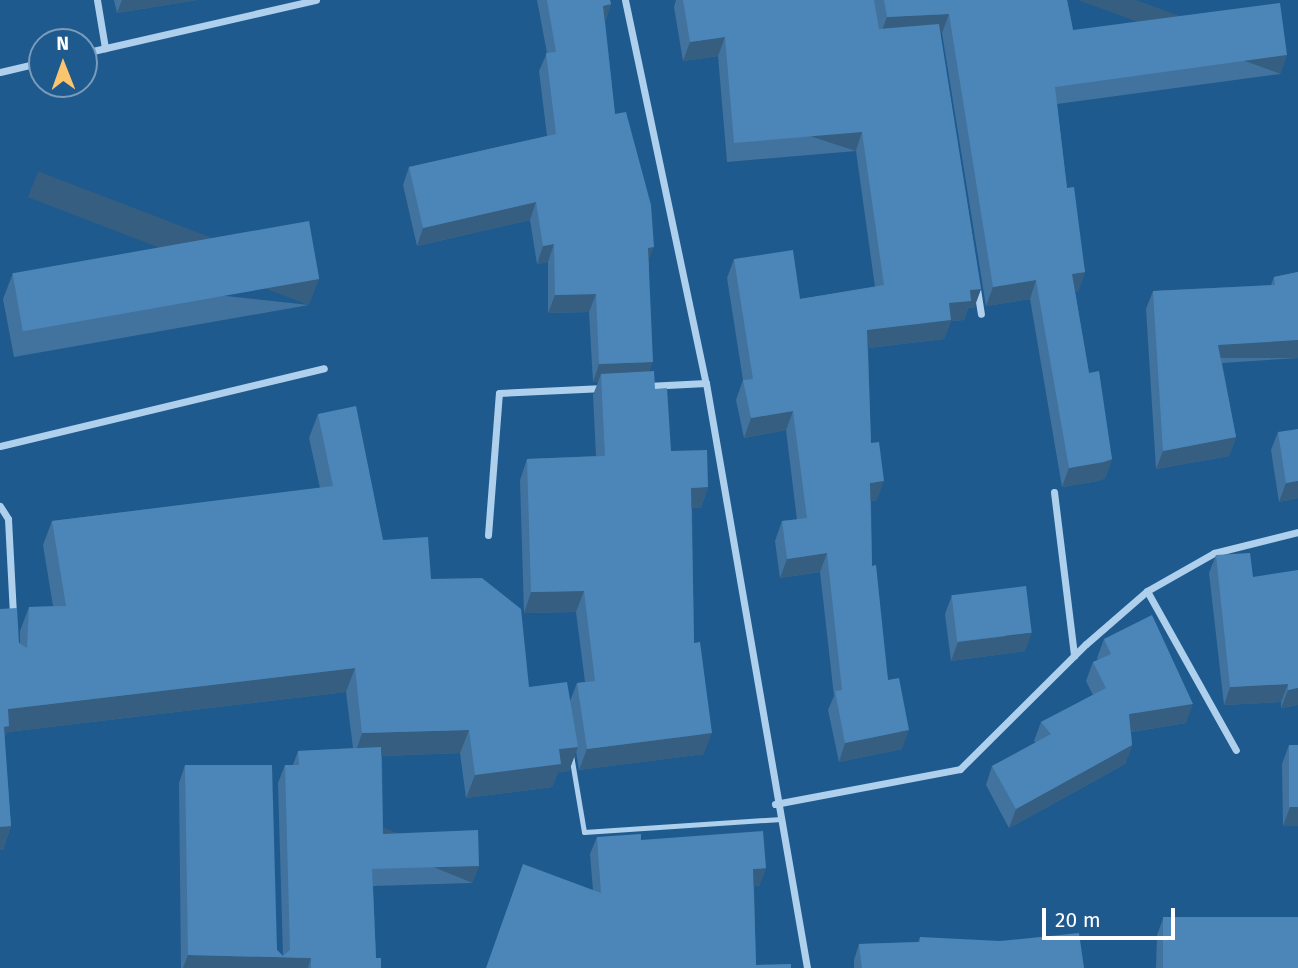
<!DOCTYPE html>
<style>
body{margin:0}
#map{position:relative;width:1298px;height:968px;overflow:hidden;background:#1f5a8e;font-family:"Fira Sans",sans-serif}
div>[style]{position:absolute}
.service>*{height:5px;margin:-2.5px;padding:0 2.5px;transform-origin:2.5px;border-radius:2.5px;background:#aed0ed}
.minor>*{height:7px;margin:-3.5px;padding:0 3.5px;transform-origin:3.5px;border-radius:3.5px;background:#aed0ed}
.wall>*{inset:0;background:#41739e}
.shaded-wall>*{inset:0;background:#355e81;transform-origin:0 0}
.building>*{inset:0;background:#4c86b8;transform-origin:0 0}
span{translate:-50% -50%;white-space:nowrap;text-align:center;line-height:1.15;-webkit-text-stroke:5px #1f5a8e;paint-order:stroke}
.north{position:absolute;left:28px;top:28px;width:70px;height:70px;box-sizing:border-box;background:#1f5a8e;border:2px solid #799cbb;border-radius:50%;rotate:359deg;font-size:19px;font-weight:700;line-height:28px;text-align:center;color:#fff}
.north::after{content:'';display:block;margin:auto;width:24px;height:32px;background:#fbc56e;clip-path:polygon(50% 0,100% 100%,50% 72%,0 100%)}
.scale{position:absolute;left:1042px;top:908px;width:133px;height:32px;box-sizing:border-box;border:4px solid #fff;border-top:0;padding-left:9px;font-size:21px;line-height:24px;white-space:nowrap;color:#fff;-webkit-text-stroke:5px #1f5a8e;paint-order:stroke}
</style>
<div id="map">
<div class="service">
<i style="left:571px;top:755px;width:78px;rotate:80.4deg"></i>
<i style="left:584px;top:832px;width:194px;rotate:-3.8deg"></i>
</div>
<div class="minor">
<i style="left:97px;top:0;width:49px;rotate:80.5deg"></i>
<i style="left:625px;top:0;width:391px;rotate:78.1deg"></i>
<i style="left:706px;top:383px;width:594px;rotate:80.2deg"></i>
<i style="left:84px;top:53px;width:238px;rotate:-12.9deg"></i>
<i style="left:0;top:72px;width:43px;rotate:-13.4deg"></i>
<i style="left:977px;top:289px;width:25px;rotate:81deg"></i>
<i style="left:647px;top:386px;width:59px;rotate:-2.9deg"></i>
<i style="left:0;top:446px;width:333px;rotate:-13.5deg"></i>
<i style="left:1054px;top:492px;width:165px;rotate:83deg"></i>
<i style="left:0;top:506px;width:15px;rotate:58deg"></i>
<i style="left:8px;top:519px;width:96px;rotate:87deg"></i>
<i style="left:488px;top:535px;width:142px;rotate:-85.6deg"></i>
<i style="left:499px;top:393px;width:105px;rotate:-2.7deg"></i>
<i style="left:1147px;top:591px;width:182px;rotate:60.8deg"></i>
<i style="left:775px;top:804px;width:188px;rotate:-10.7deg"></i>
<i style="left:960px;top:769px;width:177px;rotate:-44.8deg"></i>
<i style="left:1086px;top:644px;width:81px;rotate:-41deg"></i>
<i style="left:1147px;top:591px;width:77px;rotate:-29.6deg"></i>
<i style="left:1214px;top:553px;width:87px;rotate:-14deg"></i>
</div>
<div class="wall">
<i style="clip-path:polygon(114px 0,197px 0,117px 13px)"></i>
<i style="clip-path:polygon(537px 0,610px 0,611px 4px,605px 21px,615px 114px,649px 262px,649px 371px,655px 389px,671px 451px,708px 487px,701px 508px,692px 508px,694px 643px,704px 754px,579px 770px,576px 751px,569px 771px,558px 772px,552px 787px,466px 798px,460px 753px,382px 756px,383px 834px,479px 866px,472px 883px,373px 886px,376px 958px,381px 968px,181px 968px,179px 783px,185px 765px,277px 950px,283px 956px,278px 783px,285px 765px,293px 765px,298px 751px,353px 748px,346px 692px,7px 732px,4px 738px,11px 826px,3px 850px,0 609px,20px 644px,20px 631px,29px 607px,53px 606px,43px 545px,52px 521px,320px 488px,309px 438px,318px 414px,383px 540px,431px 579px,529px 687px,570px 701px,577px 683px,585px 682px,576px 612px,524px 613px,520px 480px,527px 459px,596px 456px,593px 395px,598px 382px,593px 382px,589px 312px,548px 313px,548px 262px,537px 264px,530px 220px,417px 246px,403px 185px,409px 167px,547px 136px,539px 71px,547px 53px)"></i>
<i style="clip-path:polygon(676px 0,1067px 0,1073px 30px,1287px 55px,1280px 74px,1057px 104px,1067px 188px,1085px 272px,1078px 292px,1075px 292px,1089px 373px,1112px 459px,1105px 478px,1098px 481px,1062px 487px,1030px 299px,986px 306px,942px 33px,940px 33px,981px 289px,974px 308px,968px 308px,964px 320px,951px 321px,944px 339px,868px 348px,871px 443px,877px 500px,871px 501px,872px 566px,888px 680px,902px 749px,839px 762px,828px 710px,834px 696px,820px 572px,780px 578px,775px 541px,782px 521px,797px 520px,786px 430px,744px 438px,736px 400px,743px 380px,727px 278px,734px 259px,800px 299px,875px 287px,856px 151px,727px 162px,718px 56px,683px 61px,674px 7px)"></i>
<i style="clip-path:polygon(1298px 272px,1298px 358px,1222px 363px,1236px 437px,1229px 456px,1156px 469px,1146px 309px,1153px 291px,1271px 285px,1274px 277px)"></i>
<i style="clip-path:polygon(13px 273px,309px 305px,14px 357px,3px 299px)"></i>
<i style="clip-path:polygon(1278px 432px,1298px 498px,1279px 502px,1271px 450px)"></i>
<i style="clip-path:polygon(1216px 555px,1253px 577px,1298px 705px,1281px 708px,1281px 702px,1224px 705px,1209px 573px)"></i>
<i style="clip-path:polygon(952px 595px,1025px 651px,951px 661px,945px 614px)"></i>
<i style="clip-path:polygon(1104px 639px,1186px 723px,1131px 732px,1132px 745px,1125px 764px,1009px 828px,986px 785px,992px 766px,1036px 743px,1034px 741px,1041px 722px,1093px 695px,1086px 681px,1093px 662px,1098px 660px,1097px 658px)"></i>
<i style="clip-path:polygon(1289px 745px,1298px 745px,1298px 826px,1283px 826px,1282px 764px)"></i>
<i style="clip-path:polygon(597px 837px,641px 840px,766px 868px,759px 886px,754px 886px,756px 965px,791px 968px,486px 968px,593px 890px,590px 854px)"></i>
<i style="clip-path:polygon(1163px 919px,1298px 968px,1156px 968px,1157px 935px)"></i>
<i style="clip-path:polygon(920px 937px,1084px 968px,854px 968px,854px 960px,859px 944px,918px 942px)"></i>
</div>
<div class="shaded-wall">
<i style="clip-path:polygon(122px 0,197px 0,117px 13px)"></i>
<i style="clip-path:polygon(611px 4px,604px 22px,603px 6px)"></i>
<i style="clip-path:polygon(949px 14px,942px 33px,880px 36px,887px 17px)"></i>
<i style="clip-path:polygon(725px 37px,718px 56px,683px 61px,690px 42px)"></i>
<i style="left:1287px;top:55px;width:20px;height:234px;rotate:110deg"></i>
<i style="left:862px;top:132px;width:20px;height:128px;rotate:108deg"></i>
<i style="clip-path:polygon(536px 202px,530px 220px,417px 246px,423px 228px)"></i>
<i style="clip-path:polygon(554px 244px,548px 262px,537px 264px,543px 246px)"></i>
<i style="clip-path:polygon(654px 247px,647px 265px,648px 248px)"></i>
<i style="clip-path:polygon(1085px 272px,1078px 292px,1065px 293px,1072px 274px)"></i>
<i style="left:319px;top:279px;width:28px;height:301px;rotate:111deg"></i>
<i style="clip-path:polygon(1036px 280px,1030px 299px,986px 306px,993px 287px)"></i>
<i style="clip-path:polygon(981px 289px,974px 308px,968px 308px,964px 320px,951px 321px,944px 339px,860px 349px,867px 330px,949px 303px,970px 290px)"></i>
<i style="clip-path:polygon(596px 294px,589px 312px,548px 313px,555px 295px)"></i>
<i style="left:1298px;top:340px;width:18px;height:80px;rotate:90deg"></i>
<i style="clip-path:polygon(653px 362px,646px 380px,601px 374px,598px 382px,593px 382px,599px 364px)"></i>
<i style="clip-path:polygon(793px 411px,786px 430px,744px 438px,751px 418px)"></i>
<i style="clip-path:polygon(1236px 437px,1229px 456px,1156px 469px,1163px 451px)"></i>
<i style="clip-path:polygon(1112px 459px,1105px 478px,1098px 481px,1062px 487px,1069px 468px)"></i>
<i style="clip-path:polygon(884px 481px,877px 500px,863px 502px,870px 483px)"></i>
<i style="clip-path:polygon(1298px 481px,1298px 498px,1279px 502px,1286px 483px)"></i>
<i style="clip-path:polygon(708px 487px,701px 508px,684px 509px,691px 488px)"></i>
<i style="clip-path:polygon(827px 553px,820px 572px,780px 578px,787px 559px)"></i>
<i style="clip-path:polygon(584px 591px,576px 612px,524px 613px,531px 592px)"></i>
<i style="clip-path:polygon(1032px 633px,1025px 651px,951px 661px,958px 642px)"></i>
<i style="clip-path:polygon(355px 668px,346px 692px,7px 732px,0 750px,0 736px,8px 709px)"></i>
<i style="clip-path:polygon(1288px 684px,1281px 702px,1224px 705px,1230px 687px)"></i>
<i style="clip-path:polygon(1298px 688px,1298px 705px,1281px 708px,1288px 690px)"></i>
<i style="clip-path:polygon(1193px 704px,1186px 723px,1123px 733px,1129px 714px)"></i>
<i style="clip-path:polygon(469px 730px,460px 753px,354px 757px,362px 733px)"></i>
<i style="clip-path:polygon(909px 730px,902px 749px,839px 762px,845px 743px)"></i>
<i style="clip-path:polygon(712px 733px,704px 754px,579px 770px,587px 749px)"></i>
<i style="clip-path:polygon(1132px 745px,1125px 764px,1009px 828px,1016px 809px)"></i>
<i style="clip-path:polygon(578px 747px,569px 771px,558px 772px,552px 787px,466px 798px,475px 775px,559px 749px)"></i>
<i style="clip-path:polygon(1290px 807px,1298px 807px,1298px 826px,1283px 826px)"></i>
<i style="clip-path:polygon(11px 826px,3px 850px,0 850px,0 827px)"></i>
<i style="left:479px;top:866px;width:18px;height:107px;rotate:112deg"></i>
<i style="clip-path:polygon(766px 868px,759px 886px,747px 887px,753px 869px)"></i>
<i style="clip-path:polygon(188px 955px,311px 958px,308px 968px,183px 968px)"></i>
</div>
<div class="building">
<i style="clip-path:polygon(547px 0,610px 0,611px 4px,603px 6px,615px 114px,626px 112px,651px 205px,654px 247px,648px 248px,653px 362px,599px 364px,596px 294px,555px 295px,554px 244px,543px 246px,536px 202px,423px 228px,409px 167px,556px 134px,546px 53px,556px 52px)"></i>
<i style="clip-path:polygon(683px 0,874px 0,879px 29px,939px 24px,981px 289px,970px 290px,971px 301px,949px 303px,951px 320px,867px 330px,871px 443px,879px 442px,884px 481px,870px 483px,872px 566px,876px 565px,888px 680px,899px 678px,909px 730px,845px 743px,835px 691px,842px 690px,827px 553px,787px 559px,782px 521px,807px 518px,793px 411px,751px 418px,743px 380px,753px 379px,734px 259px,793px 250px,800px 299px,884px 285px,862px 132px,734px 143px,725px 37px,690px 42px)"></i>
<i style="clip-path:polygon(884px 0,1067px 0,1073px 30px,1280px 3px,1287px 55px,1055px 87px,1067px 188px,1074px 187px,1085px 272px,1072px 274px,1089px 373px,1099px 371px,1112px 459px,1104px 462px,1069px 468px,1036px 280px,993px 287px,949px 14px,887px 17px)"></i>
<i style="left:309px;top:221px;width:59px;height:301px;rotate:80deg"></i>
<i style="clip-path:polygon(1298px 272px,1298px 340px,1218px 345px,1236px 437px,1163px 451px,1153px 291px,1275px 285px,1274px 277px)"></i>
<i style="clip-path:polygon(654px 371px,655px 389px,667px 388px,671px 451px,707px 450px,708px 487px,691px 488px,694px 643px,700px 642px,712px 733px,587px 749px,577px 683px,595px 681px,584px 591px,531px 592px,527px 459px,605px 456px,601px 374px)"></i>
<i style="clip-path:polygon(356px 406px,383px 540px,428px 537px,431px 579px,482px 578px,521px 609px,529px 687px,567px 682px,578px 747px,559px 749px,561px 764px,475px 775px,469px 730px,362px 733px,355px 668px,8px 709px,9px 726px,4px 727px,11px 826px,0 827px,0 609px,17px 608px,19px 643px,27px 648px,29px 607px,66px 606px,52px 521px,333px 486px,318px 414px)"></i>
<i style="clip-path:polygon(1298px 429px,1298px 481px,1286px 483px,1278px 432px)"></i>
<i style="clip-path:polygon(1250px 553px,1253px 577px,1298px 570px,1298px 688px,1288px 690px,1288px 684px,1230px 687px,1216px 555px)"></i>
<i style="left:1026px;top:586px;width:47px;height:75px;rotate:83deg"></i>
<i style="clip-path:polygon(1152px 615px,1193px 704px,1129px 714px,1132px 745px,1016px 809px,992px 766px,1051px 734px,1041px 722px,1106px 688px,1093px 662px,1111px 654px,1104px 639px)"></i>
<i style="left:1289px;top:745px;width:9px;height:62px"></i>
<i style="clip-path:polygon(381px 747px,383px 834px,478px 830px,479px 866px,372px 869px,376px 958px,381px 958px,381px 968px,311px 968px,311px 958px,188px 955px,185px 765px,272px 765px,277px 950px,283px 956px,290px 950px,285px 765px,299px 765px,298px 751px)"></i>
<i style="clip-path:polygon(763px 831px,766px 868px,753px 869px,756px 965px,791px 964px,791px 968px,486px 968px,523px 864px,601px 893px,597px 837px,641px 834px,641px 840px)"></i>
<i style="left:1298px;top:917px;width:51px;height:135px;rotate:90deg"></i>
<i style="clip-path:polygon(1079px 933px,1084px 968px,862px 968px,859px 944px,920px 942px,920px 937px,1000px 941px)"></i>
</div>
<div class="north">N</div>
<div class="scale">20 m</div>
</div>
